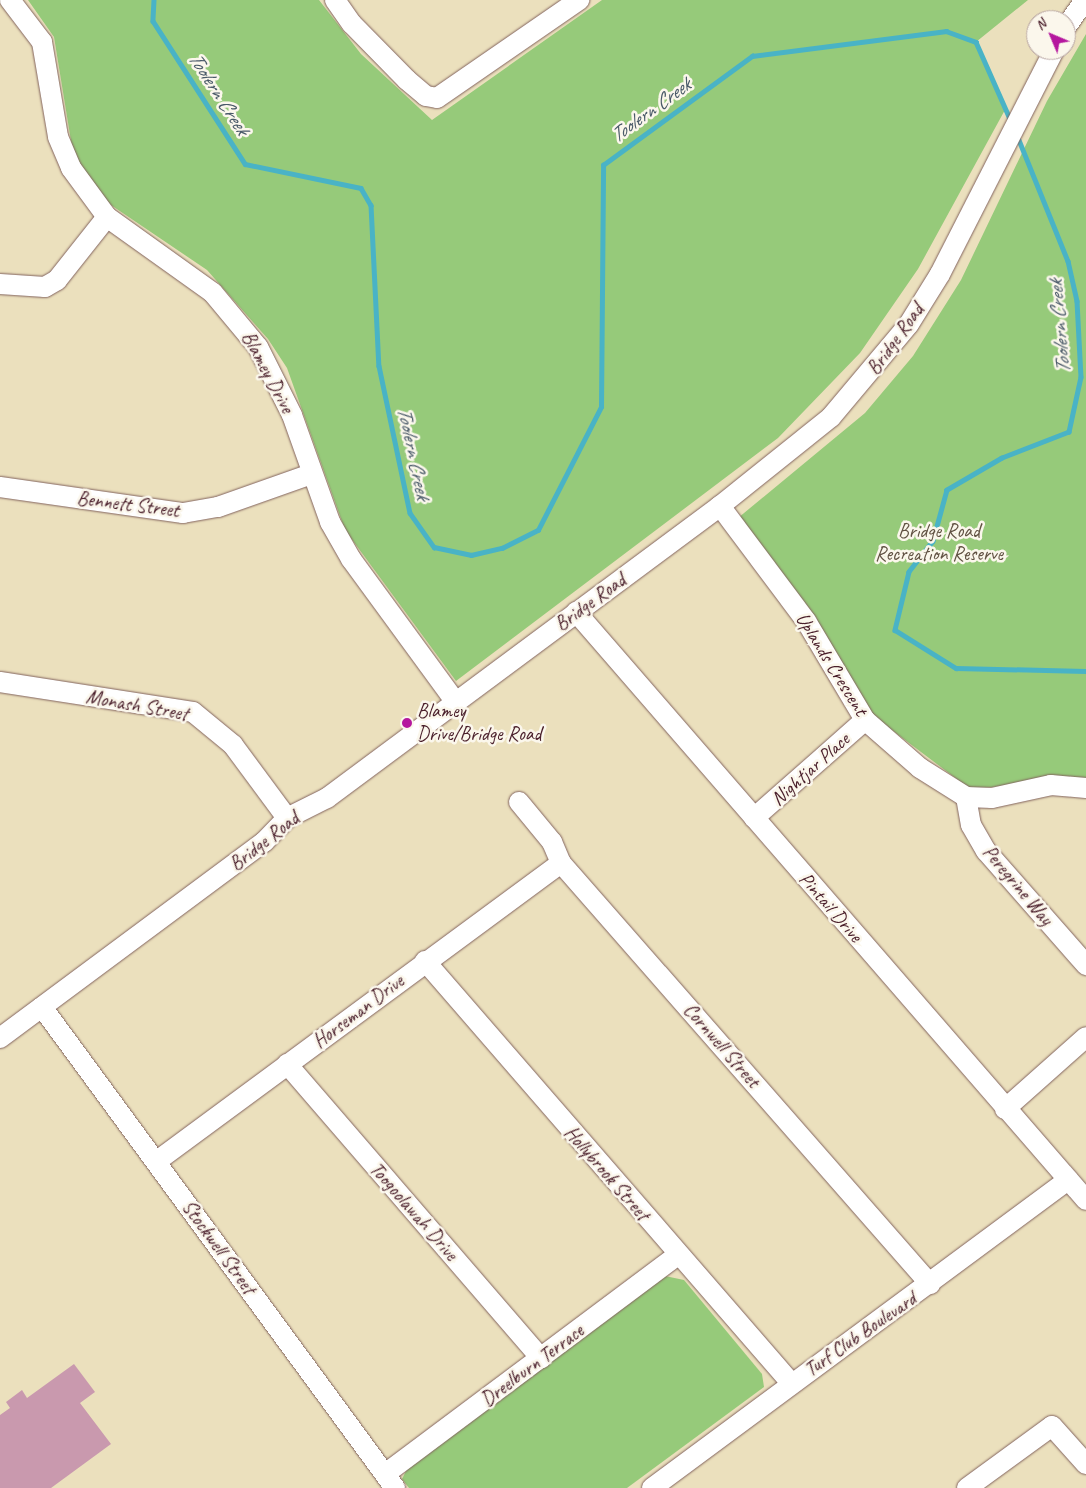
<!DOCTYPE html>
<style>
body{margin:0}
#map{position:relative;width:1086px;height:1488px;overflow:hidden;background:#ebe0bd;font-family:Caveat,sans-serif}
div>[style]{position:absolute}
.green>*{inset:0;background:#96ca7a}
.stream>*{height:4.5px;margin:-2.25px;padding:0 2.25px;transform-origin:2.25px;border-radius:2.25px;background:#49b3c6}
.building>*{inset:0;background:#c999ae}
.roads{filter:drop-shadow(0 0 1px #82635e) drop-shadow(0 0 1px #82635e)}
.minor>*{height:20px;margin:-10px;padding:0 10px;transform-origin:10px;border-radius:10px;background:#fff}
.dots>*{width:14px;height:14px;translate:-50% -50%;box-sizing:border-box;border:2px solid #fbf7ec;border-radius:50%}
span{translate:-50% -50%;white-space:nowrap;text-align:center;line-height:1.15;-webkit-text-stroke:5px #fbf7ec;paint-order:stroke}
.street-label{font-size:20px;color:#4a1f2b}
.park-label{font-size:20px;color:#615243}
.poi-label{font-size:20px;color:#4a1f2b}
.left{translate:0 -50%;text-align:left}
.water-label{font-size:21px;color:#4a5a69;font-style:italic}
.north{position:absolute;left:1026px;top:10px;width:50px;height:50px;box-sizing:border-box;background:#fbf7ec;border:1px solid #b4a19f;border-radius:50%;rotate:315deg;font-size:14px;font-weight:700;line-height:20px;text-align:center;color:#4a1f2b}
.north::after{content:'';display:block;margin:auto;width:18px;height:22px;background:#b5179e;clip-path:polygon(50% 0,100% 100%,50% 72%,0 100%)}
</style>
<div id="map">
<div class="green">
<i style="clip-path:polygon(28px 0,319px 0,361px 54px,432px 120px,602px 0,1028px 0,976px 42px,1006px 108px,918px 269px,860px 353px,778px 438px,456px 681px,345px 530px,287px 368px,268px 339px,207px 270px,105px 201px,73px 153px,54px 37px)"></i>
<i style="clip-path:polygon(1086px 34px,1086px 779px,970px 789px,872px 715px,738px 518px,865px 413px,913px 356px,961px 280px,1047px 101px)"></i>
<i style="clip-path:polygon(665px 1276px,684px 1280px,762px 1374px,764px 1387px,627px 1488px,409px 1488px,402px 1479px,409px 1465px)"></i>
</div>
<div class="stream">
<i style="left:154px;top:0;width:21px;rotate:93deg"></i>
<i style="left:153px;top:21px;width:170px;rotate:57.2deg"></i>
<i style="left:245px;top:164px;width:118px;rotate:11.7deg"></i>
<i style="left:361px;top:188px;width:20px;rotate:60deg"></i>
<i style="left:371px;top:205px;width:161px;rotate:87.2deg"></i>
<i style="left:379px;top:366px;width:150px;rotate:78.1deg"></i>
<i style="left:410px;top:513px;width:42px;rotate:54.8deg"></i>
<i style="left:434px;top:547px;width:38px;rotate:12deg"></i>
<i style="left:471px;top:555px;width:32px;rotate:-13deg"></i>
<i style="left:502px;top:548px;width:40px;rotate:-26.6deg"></i>
<i style="left:538px;top:530px;width:138px;rotate:-62.9deg"></i>
<i style="left:601px;top:407px;width:242px;rotate:-89.5deg"></i>
<i style="left:603px;top:165px;width:185px;rotate:-36.2deg"></i>
<i style="left:752px;top:56px;width:196px;rotate:-7.3deg"></i>
<i style="left:946px;top:31px;width:32px;rotate:20deg"></i>
<i style="left:976px;top:42px;width:86px;rotate:66.1deg"></i>
<i style="left:1017px;top:135px;width:136px;rotate:68deg"></i>
<i style="left:1068px;top:261px;width:41px;rotate:77.3deg"></i>
<i style="left:1077px;top:301px;width:76px;rotate:87deg"></i>
<i style="left:1081px;top:377px;width:56px;rotate:102.3deg"></i>
<i style="left:1069px;top:432px;width:72px;rotate:158.8deg"></i>
<i style="left:1002px;top:458px;width:64px;rotate:149.8deg"></i>
<i style="left:947px;top:490px;width:53px;rotate:105.4deg"></i>
<i style="left:933px;top:541px;width:39px;rotate:128deg"></i>
<i style="left:909px;top:572px;width:60px;rotate:103.6deg"></i>
<i style="left:895px;top:630px;width:72px;rotate:31.9deg"></i>
<i style="left:956px;top:668px;width:130px;rotate:1.3deg"></i>
</div>
<div class="building">
<i style="clip-path:polygon(74px 1364px,95px 1392px,80px 1403px,111px 1444px,51px 1488px,0 1488px,0 1415px,10px 1408px,6px 1402px,22px 1390px,27px 1398px)"></i>
</div>
<div class="roads">
<div class="minor">
<i style="left:10px;top:0;width:53px;rotate:52.7deg"></i>
<i style="left:42px;top:42px;width:96px;rotate:80.4deg"></i>
<i style="left:58px;top:137px;width:34px;rotate:67deg"></i>
<i style="left:71px;top:168px;width:61px;rotate:53.7deg"></i>
<i style="left:107px;top:217px;width:130px;rotate:35.6deg"></i>
<i style="left:213px;top:293px;width:70px;rotate:50.2deg"></i>
<i style="left:258px;top:347px;width:76px;rotate:63.4deg"></i>
<i style="left:292px;top:415px;width:114px;rotate:70.4deg"></i>
<i style="left:330px;top:522px;width:43px;rotate:60.4deg"></i>
<i style="left:351px;top:559px;width:176px;rotate:53.8deg"></i>
<i style="left:335px;top:0;width:29px;rotate:55deg"></i>
<i style="left:352px;top:24px;width:78px;rotate:45.5deg"></i>
<i style="left:407px;top:80px;width:25px;rotate:40deg"></i>
<i style="left:426px;top:96px;width:11px;rotate:10deg"></i>
<i style="left:437px;top:98px;width:173px;rotate:-34.6deg"></i>
<i style="left:1066px;top:27px;width:33px;rotate:-55deg"></i>
<i style="left:0;top:284px;width:45px;rotate:3.8deg"></i>
<i style="left:45px;top:287px;width:14px;rotate:-30deg"></i>
<i style="left:57px;top:280px;width:80px;rotate:-51.6deg"></i>
<i style="left:0;top:487px;width:185px;rotate:8.1deg"></i>
<i style="left:183px;top:513px;width:36px;rotate:-10deg"></i>
<i style="left:218px;top:507px;width:99px;rotate:-19.5deg"></i>
<i style="left:720px;top:506px;width:144px;rotate:53.2deg"></i>
<i style="left:806px;top:621px;width:115px;rotate:59.2deg"></i>
<i style="left:865px;top:720px;width:73px;rotate:41.1deg"></i>
<i style="left:920px;top:768px;width:54px;rotate:32.2deg"></i>
<i style="left:966px;top:797px;width:26px;rotate:2deg"></i>
<i style="left:992px;top:798px;width:60px;rotate:-12.4deg"></i>
<i style="left:1051px;top:785px;width:35px;rotate:5deg"></i>
<i style="left:576px;top:612px;width:778px;rotate:49.06deg"></i>
<i style="left:0;top:682px;width:195px;rotate:8.8deg"></i>
<i style="left:193px;top:712px;width:52px;rotate:39.5deg"></i>
<i style="left:233px;top:745px;width:91px;rotate:53.5deg"></i>
<i style="left:966px;top:797px;width:28px;rotate:80deg"></i>
<i style="left:971px;top:825px;width:30px;rotate:60deg"></i>
<i style="left:986px;top:851px;width:152px;rotate:48.7deg"></i>
<i style="left:519px;top:802px;width:52px;rotate:50.5deg"></i>
<i style="left:552px;top:842px;width:23px;rotate:67deg"></i>
<i style="left:561px;top:863px;width:560px;rotate:48.77deg"></i>
<i style="left:754px;top:818px;width:148px;rotate:-41.4deg"></i>
<i style="left:425px;top:961px;width:559px;rotate:49.06deg"></i>
<i style="left:42px;top:1007px;width:597px;rotate:53.73deg"></i>
<i style="left:0;top:1038px;width:329px;rotate:-36.6deg"></i>
<i style="left:264px;top:842px;width:33px;rotate:-46deg"></i>
<i style="left:287px;top:818px;width:45px;rotate:-26.6deg"></i>
<i style="left:327px;top:798px;width:490px;rotate:-36.6deg"></i>
<i style="left:720px;top:506px;width:142px;rotate:-38.7deg"></i>
<i style="left:831px;top:417px;width:121px;rotate:-50deg"></i>
<i style="left:909px;top:324px;width:59px;rotate:-58.2deg"></i>
<i style="left:940px;top:274px;width:251px;rotate:-63deg"></i>
<i style="left:287px;top:1064px;width:389px;rotate:49.2deg"></i>
<i style="left:1005px;top:1109px;width:108px;rotate:-41.6deg"></i>
<i style="left:157px;top:1161px;width:502px;rotate:-36.41deg"></i>
<i style="left:385px;top:1474px;width:366px;rotate:-36.8deg"></i>
<i style="left:652px;top:1488px;width:518px;rotate:-36.52deg"></i>
<i style="left:967px;top:1488px;width:105px;rotate:-36.1deg"></i>
<i style="left:1052px;top:1426px;width:51px;rotate:48.2deg"></i>
</div>
</div>
<div class="dots">
<i style="left:407px;top:723px;background:#b5179e"></i>
</div>
<div class="street-label">
<span style="left:895px;top:339px;rotate:-54deg">Bridge Road</span>
<span style="left:268px;top:372px;rotate:62deg">Blamey Drive</span>
<span style="left:128px;top:504px;rotate:7deg">Bennett Street</span>
<span style="left:590px;top:602px;rotate:-36deg">Bridge Road</span>
<span style="left:832px;top:664px;rotate:58deg">Uplands Crescent</span>
<span style="left:137px;top:705px;rotate:10deg">Monash Street</span>
<span style="left:810px;top:769px;rotate:-42deg">Nightjar Place</span>
<span style="left:264px;top:841px;rotate:-38deg">Bridge Road</span>
<span style="left:1018px;top:885px;rotate:50deg">Peregrine Way</span>
<span style="left:831px;top:907px;rotate:49deg">Pintail Drive</span>
<span style="left:358px;top:1011px;rotate:-37deg">Horseman Drive</span>
<span style="left:722px;top:1045px;rotate:49deg">Cornwell Street</span>
<span style="left:607px;top:1173px;rotate:49deg">Hollybrook Street</span>
<span style="left:414px;top:1211px;rotate:49deg">Toogoolawah Drive</span>
<span style="left:219px;top:1247px;rotate:54deg">Stockwell Street</span>
<span style="left:860px;top:1334px;rotate:-35deg">Turf Club Boulevard</span>
<span style="left:532px;top:1365px;rotate:-37deg">Dreelburn Terrace</span>
</div>
<div class="park-label">
<span style="left:939px;top:542px">Bridge Road<br>Recreation Reserve</span>
</div>
<div class="poi-label">
<span class="left" style="left:417px;top:722px">Blamey<br>Drive/Bridge Road</span>
</div>
<div class="water-label">
<span style="left:219px;top:93px;rotate:57deg">Toolern Creek</span>
<span style="left:650px;top:110px;rotate:-36deg">Toolern Creek</span>
<span style="left:1059px;top:327px;rotate:-95deg">Toolern Creek</span>
<span style="left:414px;top:453px;rotate:78deg">Toolern Creek</span>
</div>
<div class="north">N</div>
</div>
